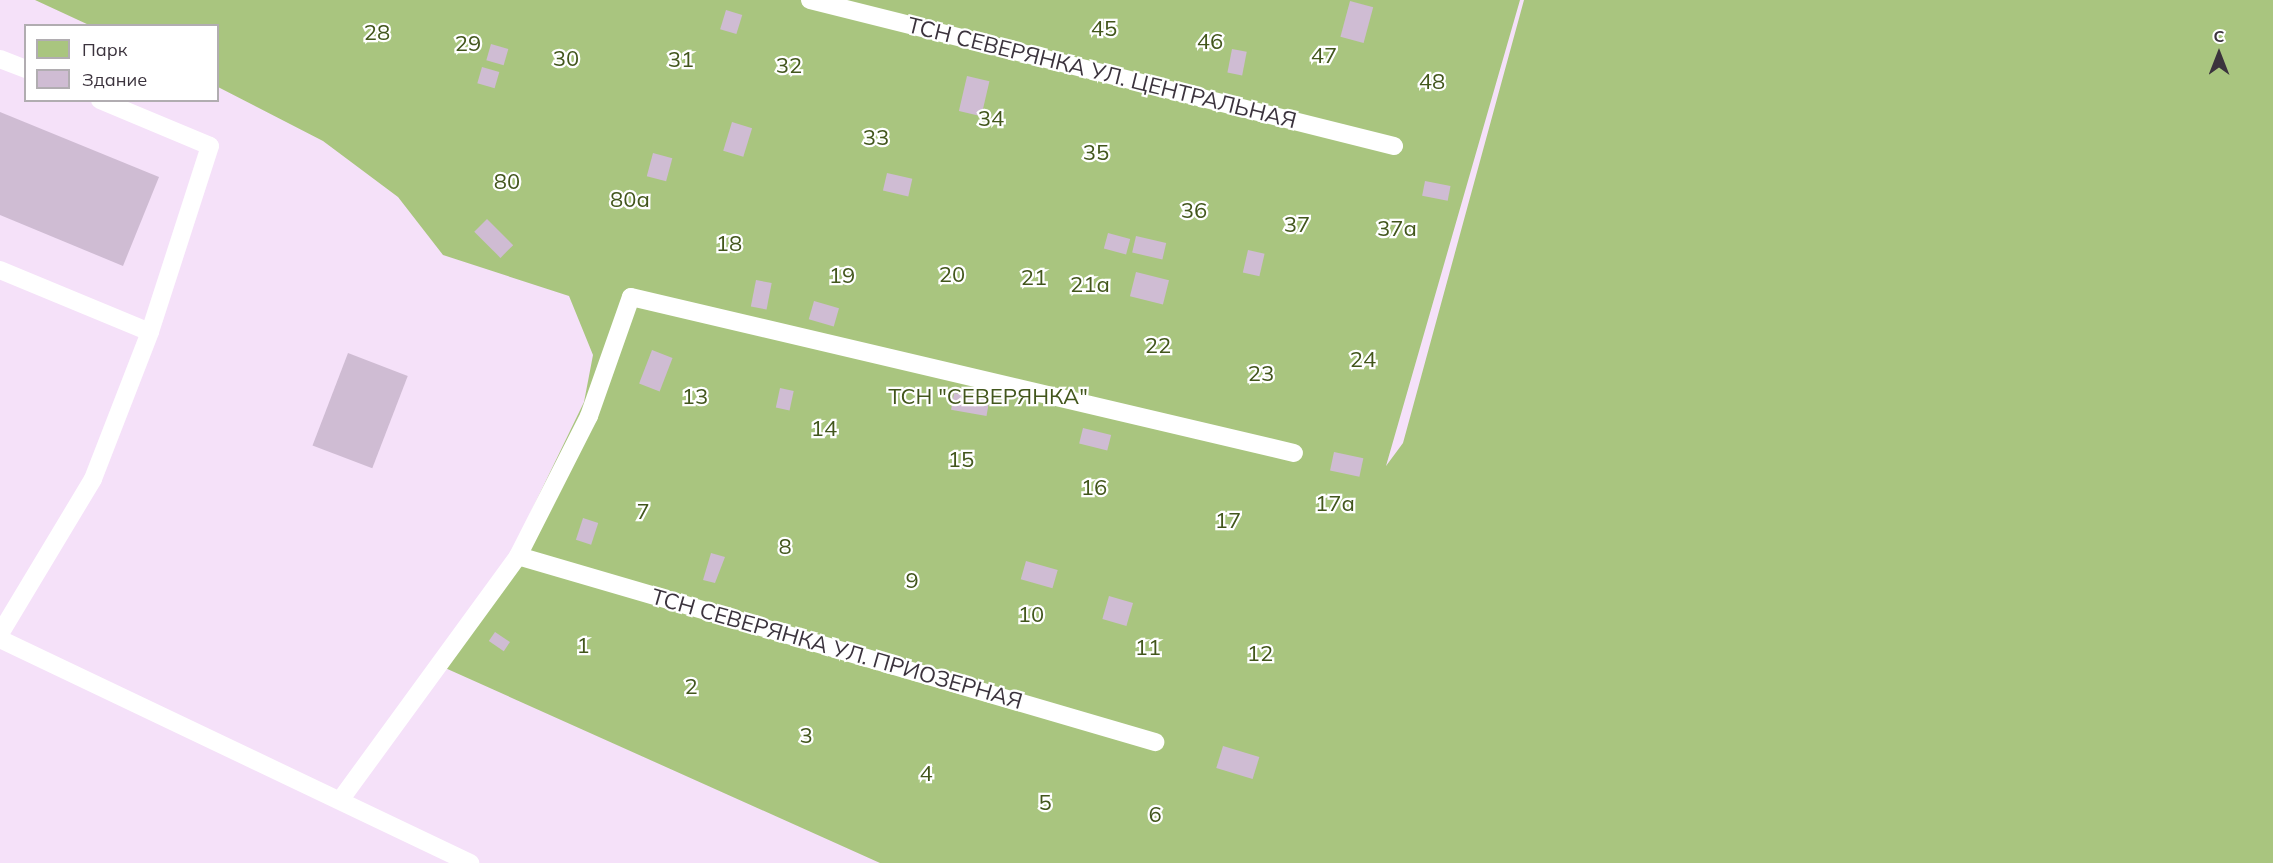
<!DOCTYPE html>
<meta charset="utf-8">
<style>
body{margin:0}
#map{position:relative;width:2273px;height:863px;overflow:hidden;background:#f5e1f9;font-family:Mulish,sans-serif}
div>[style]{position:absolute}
.green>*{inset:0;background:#a9c57f}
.building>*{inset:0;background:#cfbcd3;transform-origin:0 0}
.service>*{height:18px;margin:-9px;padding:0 9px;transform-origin:9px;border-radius:9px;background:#fff}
span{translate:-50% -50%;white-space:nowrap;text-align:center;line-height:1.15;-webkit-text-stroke:4.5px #fff;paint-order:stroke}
.park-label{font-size:22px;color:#42561c}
.street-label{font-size:22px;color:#3b333d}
.legend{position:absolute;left:24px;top:24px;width:195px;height:78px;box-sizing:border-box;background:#fff;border:2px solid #b1adb1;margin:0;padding:8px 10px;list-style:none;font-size:18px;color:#3b333d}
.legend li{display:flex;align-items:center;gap:12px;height:30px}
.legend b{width:30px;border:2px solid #b1adb1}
.north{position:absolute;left:2189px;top:24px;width:60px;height:60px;-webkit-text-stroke:4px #fff;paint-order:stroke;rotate:0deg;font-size:16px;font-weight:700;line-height:24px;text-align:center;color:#3b333d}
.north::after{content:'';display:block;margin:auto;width:21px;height:27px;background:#3b333d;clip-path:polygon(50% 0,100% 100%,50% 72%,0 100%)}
</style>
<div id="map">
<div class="green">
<i style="clip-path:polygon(35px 0,1520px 0,1386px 466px,1403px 443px,1524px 0,2273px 0,2273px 863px,880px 863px,434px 663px,510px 555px,584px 402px,593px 355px,569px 296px,443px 255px,398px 197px,323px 141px,218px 87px,218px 26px,89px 25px)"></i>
</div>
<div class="building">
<i style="left:1350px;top:1px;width:24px;height:37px;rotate:15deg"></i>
<i style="left:726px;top:10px;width:17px;height:20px;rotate:17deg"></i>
<i style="left:491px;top:44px;width:18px;height:17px;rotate:16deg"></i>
<i style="left:1232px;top:49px;width:15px;height:24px;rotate:11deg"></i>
<i style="left:482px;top:67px;width:18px;height:17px;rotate:16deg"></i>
<i style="left:967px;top:76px;width:23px;height:36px;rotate:13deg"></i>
<i style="clip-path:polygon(0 112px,159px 177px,123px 266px,0 215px)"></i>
<i style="left:732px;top:122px;width:21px;height:30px;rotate:17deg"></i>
<i style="left:653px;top:153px;width:20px;height:24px;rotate:15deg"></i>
<i style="left:887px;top:173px;width:26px;height:18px;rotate:13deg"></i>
<i style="left:1425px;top:181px;width:26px;height:15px;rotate:11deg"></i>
<i style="left:487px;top:219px;width:37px;height:18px;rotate:45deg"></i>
<i style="left:1108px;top:233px;width:23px;height:16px;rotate:15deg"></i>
<i style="left:1136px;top:236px;width:31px;height:17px;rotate:13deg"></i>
<i style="left:1248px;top:250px;width:17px;height:23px;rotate:13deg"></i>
<i style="left:1136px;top:272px;width:34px;height:25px;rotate:14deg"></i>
<i style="left:756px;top:280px;width:16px;height:27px;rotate:11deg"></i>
<i style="left:814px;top:301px;width:26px;height:19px;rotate:16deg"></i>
<i style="left:652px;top:350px;width:22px;height:36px;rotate:21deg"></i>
<i style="left:348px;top:353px;width:64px;height:99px;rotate:21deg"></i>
<i style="left:780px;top:388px;width:14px;height:20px;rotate:12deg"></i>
<i style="left:954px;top:393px;width:36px;height:17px;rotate:10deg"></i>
<i style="left:1083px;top:428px;width:29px;height:16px;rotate:14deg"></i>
<i style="left:1334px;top:452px;width:30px;height:19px;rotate:12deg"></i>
<i style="left:583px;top:518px;width:16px;height:23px;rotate:18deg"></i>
<i style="clip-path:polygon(711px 553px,725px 557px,715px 583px,703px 580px)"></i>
<i style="left:1026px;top:561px;width:33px;height:19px;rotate:16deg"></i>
<i style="left:1109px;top:596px;width:25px;height:24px;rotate:16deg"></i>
<i style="left:495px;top:632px;width:18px;height:11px;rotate:34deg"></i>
<i style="left:1223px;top:746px;width:38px;height:23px;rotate:17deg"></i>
</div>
<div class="service">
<i style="left:810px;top:0;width:602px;rotate:14.04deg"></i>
<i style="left:0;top:59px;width:28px;rotate:21deg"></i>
<i style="left:100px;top:100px;width:119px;rotate:22.7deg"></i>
<i style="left:210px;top:146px;width:195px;rotate:107.9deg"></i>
<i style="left:0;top:270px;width:162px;rotate:22.5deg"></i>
<i style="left:150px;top:332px;width:158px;rotate:111.2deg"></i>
<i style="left:93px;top:479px;width:181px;rotate:121deg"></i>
<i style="left:518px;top:556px;width:664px;rotate:16.28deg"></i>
<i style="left:0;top:639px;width:521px;rotate:25.48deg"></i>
<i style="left:341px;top:799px;width:301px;rotate:-53.9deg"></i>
<i style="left:518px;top:556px;width:157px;rotate:-63.1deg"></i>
<i style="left:589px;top:416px;width:126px;rotate:-70.6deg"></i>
<i style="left:631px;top:297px;width:681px;rotate:13.24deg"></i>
</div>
<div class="park-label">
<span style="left:1104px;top:29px">45</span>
<span style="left:377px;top:33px">28</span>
<span style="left:1210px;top:42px">46</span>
<span style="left:468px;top:44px">29</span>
<span style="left:1324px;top:56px">47</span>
<span style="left:566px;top:59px">30</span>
<span style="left:681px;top:60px">31</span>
<span style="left:789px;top:66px">32</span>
<span style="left:1432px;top:82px">48</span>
<span style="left:991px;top:119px">34</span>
<span style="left:876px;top:138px">33</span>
<span style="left:1096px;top:153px">35</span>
<span style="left:507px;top:182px">80</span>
<span style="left:630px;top:200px">80а</span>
<span style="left:1194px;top:211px">36</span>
<span style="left:1297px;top:225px">37</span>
<span style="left:1397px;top:229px">37а</span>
<span style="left:729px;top:244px">18</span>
<span style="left:952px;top:275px">20</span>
<span style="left:842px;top:276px">19</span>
<span style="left:1034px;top:278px">21</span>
<span style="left:1090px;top:285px">21а</span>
<span style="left:1158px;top:346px">22</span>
<span style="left:1363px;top:360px">24</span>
<span style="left:1261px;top:374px">23</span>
<span style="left:695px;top:397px">13</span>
<span style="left:988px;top:397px">ТСН "СЕВЕРЯНКА"</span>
<span style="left:824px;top:429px">14</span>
<span style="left:961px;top:460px">15</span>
<span style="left:1094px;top:488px">16</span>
<span style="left:1335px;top:504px">17а</span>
<span style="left:643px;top:512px">7</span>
<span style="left:1228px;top:521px">17</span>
<span style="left:785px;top:547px">8</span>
<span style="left:912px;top:581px">9</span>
<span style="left:1031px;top:615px">10</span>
<span style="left:583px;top:646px">1</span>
<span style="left:1148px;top:648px">11</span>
<span style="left:1260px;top:654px">12</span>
<span style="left:691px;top:687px">2</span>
<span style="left:806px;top:736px">3</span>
<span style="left:926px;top:774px">4</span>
<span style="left:1045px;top:803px">5</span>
<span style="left:1155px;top:815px">6</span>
</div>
<div class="street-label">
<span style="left:1102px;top:73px;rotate:14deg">ТСН СЕВЕРЯНКА УЛ. ЦЕНТРАЛЬНАЯ</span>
<span style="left:837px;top:649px;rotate:16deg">ТСН СЕВЕРЯНКА УЛ. ПРИОЗЕРНАЯ</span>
</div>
<ul class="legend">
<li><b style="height:16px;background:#a9c57f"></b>Парк</li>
<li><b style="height:16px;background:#cfbcd3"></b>Здание</li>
</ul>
<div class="north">С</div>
</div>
